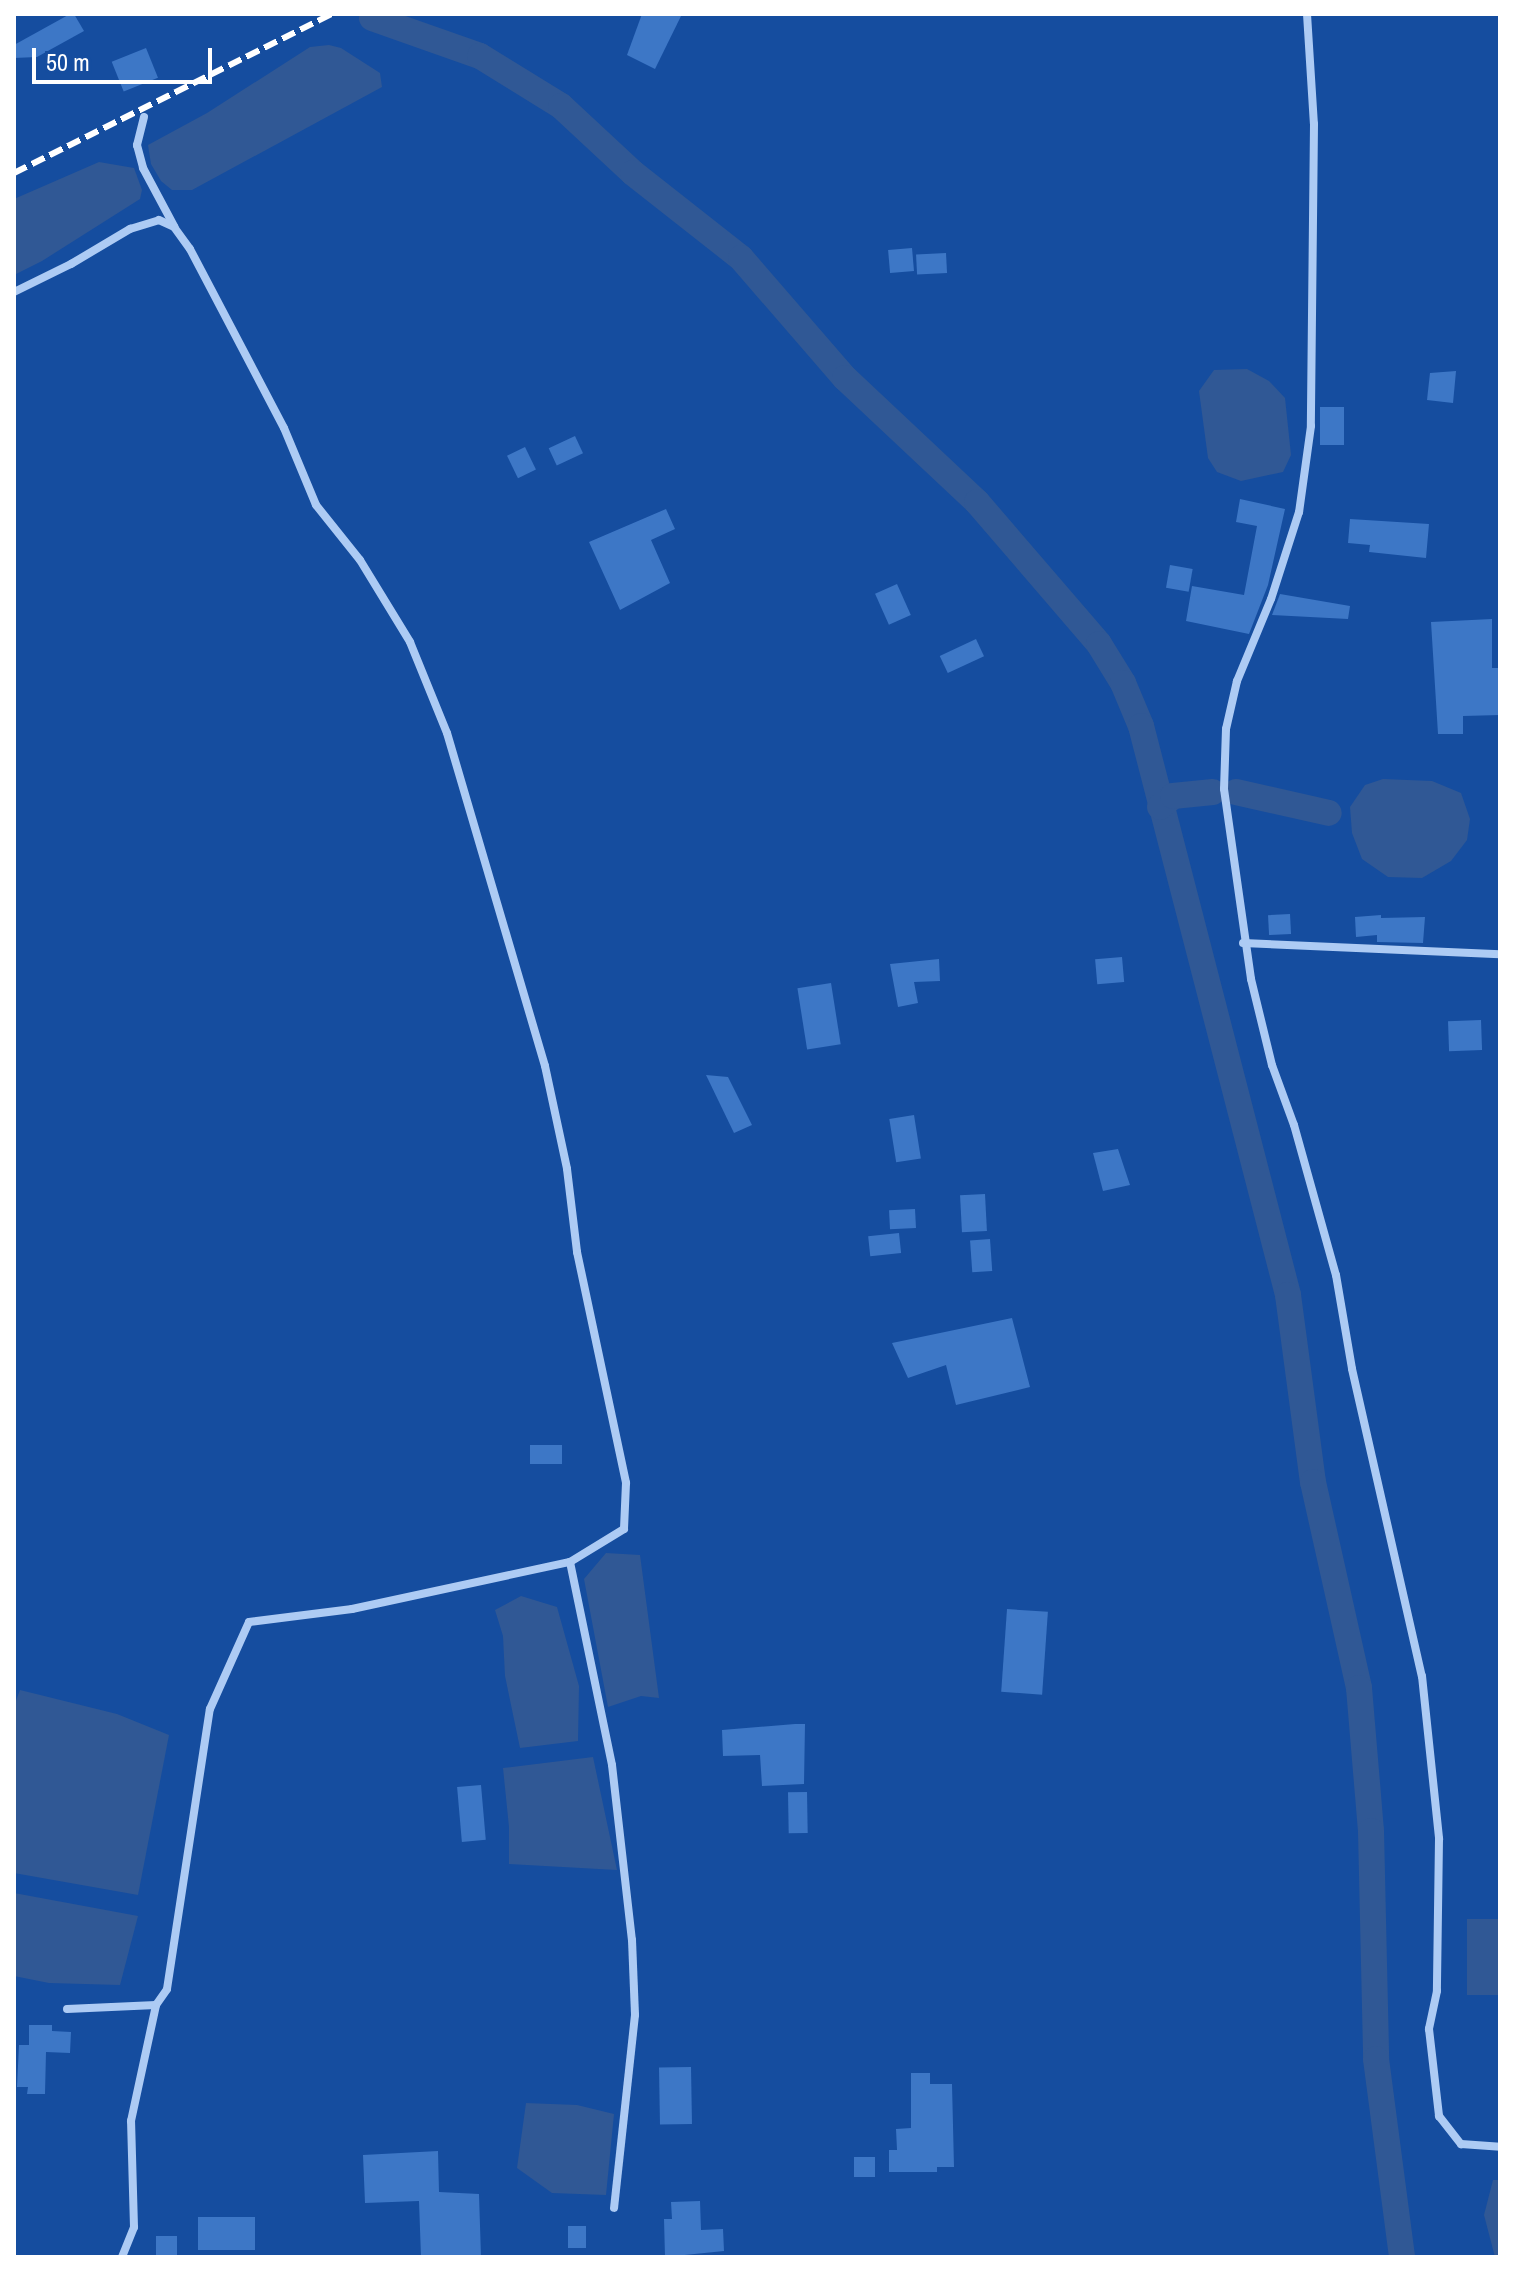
<!DOCTYPE html>
<style>
body{margin:0}
#map{position:relative;width:1514px;height:2271px;overflow:hidden;background:#154d9f;font-family:"Archivo Narrow",sans-serif}
div>[style]{position:absolute}
.water>*{inset:0;background:#305895;transform-origin:0 0}
.canal>*{height:26px;margin:-13px;padding:0 13px;transform-origin:13px;border-radius:13px;background:#305895}
.building>*{inset:0;background:#3d77c6;transform-origin:0 0}
.street>*{height:8px;margin:-4px;padding:0 4px;transform-origin:4px;border-radius:4px;background:#adcbf4}
.rail>*{height:6px;margin-top:-3px;transform-origin:0;background:repeating-linear-gradient(90deg,#fff 0 14px,transparent 0 20px)}
span{translate:-50% -50%;white-space:nowrap;text-align:center;line-height:1.15;-webkit-text-stroke:6px #154d9f;paint-order:stroke}
.frame{position:absolute;inset:0;border:16px solid #fff;pointer-events:none}
.scale{position:absolute;left:32px;top:48px;width:180px;height:36px;box-sizing:border-box;border:4px solid #fff;border-top:0;padding-left:10px;font-size:24px;line-height:28px;white-space:nowrap;color:#fff;-webkit-text-stroke:6px #154d9f;paint-order:stroke}
</style>
<div id="map">
<div class="water">
<i style="clip-path:polygon(329px 45px,341px 48px,380px 73px,382px 87px,192px 190px,172px 190px,161px 181px,151px 164px,148px 145px,207px 113px,310px 47px)"></i>
<i style="clip-path:polygon(99px 162px,134px 168px,142px 190px,140px 199px,42px 261px,14px 275px,14px 199px)"></i>
<i style="clip-path:polygon(1247px 369px,1269px 381px,1285px 398px,1291px 455px,1283px 472px,1241px 481px,1217px 472px,1208px 458px,1199px 391px,1214px 370px)"></i>
<i style="clip-path:polygon(1383px 779px,1432px 781px,1461px 793px,1470px 819px,1467px 840px,1451px 861px,1422px 878px,1388px 877px,1362px 859px,1352px 833px,1350px 807px,1365px 785px)"></i>
<i style="clip-path:polygon(606px 1553px,640px 1555px,659px 1698px,641px 1696px,608px 1707px,584px 1579px)"></i>
<i style="clip-path:polygon(521px 1596px,557px 1607px,579px 1686px,578px 1741px,520px 1748px,505px 1676px,503px 1636px,495px 1610px)"></i>
<i style="clip-path:polygon(20px 1690px,117px 1714px,169px 1735px,138px 1895px,14px 1873px,14px 1706px)"></i>
<i style="clip-path:polygon(593px 1757px,617px 1870px,509px 1864px,509px 1827px,503px 1768px)"></i>
<i style="clip-path:polygon(14px 1893px,138px 1916px,120px 1985px,49px 1983px,14px 1976px)"></i>
<i style="left:1500px;top:1919px;width:76px;height:33px;rotate:90deg"></i>
<i style="clip-path:polygon(526px 2103px,577px 2105px,614px 2114px,606px 2195px,552px 2193px,517px 2168px)"></i>
<i style="clip-path:polygon(1493px 2180px,1500px 2180px,1500px 2257px,1495px 2257px,1484px 2215px)"></i>
</div>
<div class="canal">
<i style="left:372px;top:18px;width:114px;rotate:19.4deg"></i>
<i style="left:480px;top:56px;width:95px;rotate:31.7deg"></i>
<i style="left:561px;top:106px;width:98px;rotate:42.9deg"></i>
<i style="left:633px;top:173px;width:137px;rotate:38.2deg"></i>
<i style="left:741px;top:258px;width:159px;rotate:49.1deg"></i>
<i style="left:845px;top:378px;width:181px;rotate:43.2deg"></i>
<i style="left:977px;top:502px;width:187px;rotate:49.3deg"></i>
<i style="left:1099px;top:644px;width:46px;rotate:58.4deg"></i>
<i style="left:1123px;top:683px;width:47px;rotate:67.3deg"></i>
<i style="left:1141px;top:726px;width:588px;rotate:75.51deg"></i>
<i style="left:1288px;top:1295px;width:189px;rotate:82.4deg"></i>
<i style="left:1313px;top:1482px;width:211px;rotate:77.4deg"></i>
<i style="left:1359px;top:1688px;width:144px;rotate:85.2deg"></i>
<i style="left:1371px;top:1831px;width:228px;rotate:88.7deg"></i>
<i style="left:1376px;top:2059px;width:200px;rotate:82.5deg"></i>
<i style="left:1236px;top:792px;width:95px;rotate:12.7deg"></i>
<i style="left:1160px;top:807px;width:17px;rotate:-40deg"></i>
<i style="left:1173px;top:796px;width:40px;rotate:-5.7deg"></i>
</div>
<div class="building">
<i style="clip-path:polygon(70px 14px,74px 14px,84px 31px,37px 57px,14px 58px,14px 45px)"></i>
<i style="clip-path:polygon(642px 14px,682px 14px,655px 69px,627px 55px)"></i>
<i style="left:146px;top:48px;width:32px;height:37px;rotate:68deg"></i>
<i style="left:912px;top:248px;width:23px;height:24px;rotate:85deg"></i>
<i style="left:946px;top:253px;width:20px;height:30px;rotate:87deg"></i>
<i style="clip-path:polygon(1456px 371px,1453px 403px,1427px 400px,1430px 373px)"></i>
<i style="left:1320px;top:407px;width:24px;height:38px"></i>
<i style="left:575px;top:436px;width:19px;height:29px;rotate:65deg"></i>
<i style="left:525px;top:447px;width:25px;height:20px;rotate:64deg"></i>
<i style="clip-path:polygon(1240px 499px,1285px 509px,1268px 585px,1249px 634px,1186px 621px,1192px 586px,1244px 595px,1257px 526px,1236px 522px)"></i>
<i style="clip-path:polygon(666px 509px,675px 529px,651px 540px,670px 583px,620px 610px,589px 542px)"></i>
<i style="clip-path:polygon(1350px 519px,1429px 524px,1426px 558px,1369px 552px,1370px 545px,1348px 543px)"></i>
<i style="left:1170px;top:565px;width:23px;height:23px;rotate:10deg"></i>
<i style="left:897px;top:584px;width:34px;height:24px;rotate:66deg"></i>
<i style="clip-path:polygon(1280px 594px,1350px 606px,1348px 619px,1272px 615px)"></i>
<i style="clip-path:polygon(1492px 619px,1492px 668px,1500px 668px,1500px 715px,1463px 716px,1463px 734px,1438px 734px,1431px 622px)"></i>
<i style="left:976px;top:639px;width:19px;height:40px;rotate:65deg"></i>
<i style="left:1290px;top:914px;width:20px;height:22px;rotate:87deg"></i>
<i style="clip-path:polygon(1381px 915px,1381px 918px,1425px 917px,1423px 943px,1377px 942px,1377px 935px,1356px 937px,1355px 917px)"></i>
<i style="left:1122px;top:957px;width:25px;height:27px;rotate:85deg"></i>
<i style="clip-path:polygon(939px 959px,940px 981px,914px 982px,918px 1003px,898px 1007px,890px 964px)"></i>
<i style="left:831px;top:983px;width:62px;height:34px;rotate:81deg"></i>
<i style="left:1481px;top:1020px;width:30px;height:33px;rotate:88deg"></i>
<i style="clip-path:polygon(706px 1075px,728px 1077px,752px 1125px,734px 1133px)"></i>
<i style="left:914px;top:1115px;width:44px;height:25px;rotate:81deg"></i>
<i style="clip-path:polygon(1118px 1149px,1130px 1185px,1103px 1191px,1093px 1153px)"></i>
<i style="left:985px;top:1194px;width:37px;height:25px;rotate:87deg"></i>
<i style="left:915px;top:1209px;width:19px;height:26px;rotate:87deg"></i>
<i style="left:899px;top:1233px;width:20px;height:31px;rotate:84deg"></i>
<i style="left:990px;top:1239px;width:32px;height:20px;rotate:86deg"></i>
<i style="clip-path:polygon(1012px 1318px,1030px 1387px,956px 1405px,946px 1365px,908px 1378px,892px 1343px)"></i>
<i style="left:562px;top:1445px;width:19px;height:32px;rotate:90deg"></i>
<i style="left:1007px;top:1609px;width:41px;height:83px;rotate:4deg"></i>
<i style="clip-path:polygon(795px 1724px,805px 1724px,804px 1784px,762px 1786px,760px 1755px,723px 1756px,722px 1730px)"></i>
<i style="left:481px;top:1785px;width:55px;height:24px;rotate:85deg"></i>
<i style="left:807px;top:1792px;width:41px;height:19px;rotate:89deg"></i>
<i style="clip-path:polygon(29px 2025px,52px 2025px,52px 2031px,71px 2032px,70px 2053px,46px 2052px,45px 2094px,27px 2094px,28px 2087px,17px 2087px,19px 2045px,29px 2045px)"></i>
<i style="left:691px;top:2067px;width:57px;height:32px;rotate:89deg"></i>
<i style="clip-path:polygon(911px 2073px,930px 2073px,930px 2084px,952px 2084px,954px 2167px,937px 2167px,937px 2172px,889px 2172px,889px 2150px,897px 2150px,896px 2129px,911px 2128px)"></i>
<i style="clip-path:polygon(438px 2151px,439px 2192px,479px 2194px,481px 2257px,421px 2257px,419px 2201px,365px 2203px,363px 2155px)"></i>
<i style="left:854px;top:2157px;width:21px;height:20px"></i>
<i style="clip-path:polygon(700px 2201px,701px 2230px,723px 2229px,724px 2251px,665px 2257px,664px 2219px,672px 2219px,671px 2202px)"></i>
<i style="left:198px;top:2217px;width:57px;height:33px"></i>
<i style="left:568px;top:2226px;width:18px;height:22px"></i>
<i style="left:156px;top:2236px;width:21px;height:21px"></i>
</div>
<div class="street">
<i style="left:1307px;top:14px;width:110px;rotate:86.4deg"></i>
<i style="left:1314px;top:124px;width:302px;rotate:90.6deg"></i>
<i style="left:1311px;top:426px;width:87px;rotate:97.9deg"></i>
<i style="left:1299px;top:512px;width:91px;rotate:107.8deg"></i>
<i style="left:1271px;top:599px;width:89px;rotate:112.5deg"></i>
<i style="left:1237px;top:681px;width:49px;rotate:102.9deg"></i>
<i style="left:1226px;top:729px;width:60px;rotate:91.9deg"></i>
<i style="left:1224px;top:789px;width:192px;rotate:81.9deg"></i>
<i style="left:1251px;top:979px;width:89px;rotate:76.3deg"></i>
<i style="left:1272px;top:1065px;width:64px;rotate:69.9deg"></i>
<i style="left:1294px;top:1125px;width:156px;rotate:74.4deg"></i>
<i style="left:1336px;top:1275px;width:95px;rotate:80.3deg"></i>
<i style="left:1352px;top:1369px;width:315px;rotate:77.2deg"></i>
<i style="left:1422px;top:1676px;width:164px;rotate:84deg"></i>
<i style="left:1439px;top:1839px;width:152px;rotate:90.8deg"></i>
<i style="left:1437px;top:1991px;width:39px;rotate:102deg"></i>
<i style="left:1429px;top:2029px;width:88px;rotate:83.4deg"></i>
<i style="left:1439px;top:2116px;width:36px;rotate:52deg"></i>
<i style="left:1461px;top:2144px;width:39px;rotate:4deg"></i>
<i style="left:144px;top:117px;width:29px;rotate:104deg"></i>
<i style="left:137px;top:145px;width:24px;rotate:75deg"></i>
<i style="left:143px;top:168px;width:66px;rotate:61.9deg"></i>
<i style="left:14px;top:292px;width:64px;rotate:-26.2deg"></i>
<i style="left:71px;top:264px;width:69px;rotate:-30.7deg"></i>
<i style="left:130px;top:229px;width:30px;rotate:-17deg"></i>
<i style="left:159px;top:220px;width:17px;rotate:25deg"></i>
<i style="left:174px;top:227px;width:27px;rotate:54deg"></i>
<i style="left:190px;top:249px;width:202px;rotate:62.3deg"></i>
<i style="left:284px;top:428px;width:83px;rotate:67.4deg"></i>
<i style="left:316px;top:505px;width:70px;rotate:51.3deg"></i>
<i style="left:360px;top:560px;width:96px;rotate:58.6deg"></i>
<i style="left:410px;top:642px;width:98px;rotate:67.9deg"></i>
<i style="left:447px;top:733px;width:347px;rotate:73.6deg"></i>
<i style="left:545px;top:1066px;width:105px;rotate:77.9deg"></i>
<i style="left:567px;top:1169px;width:84px;rotate:83.1deg"></i>
<i style="left:577px;top:1252px;width:236px;rotate:78deg"></i>
<i style="left:626px;top:1483px;width:46px;rotate:92.5deg"></i>
<i style="left:624px;top:1529px;width:63px;rotate:148.6deg"></i>
<i style="left:570px;top:1562px;width:207px;rotate:78.3deg"></i>
<i style="left:612px;top:1765px;width:176px;rotate:83.5deg"></i>
<i style="left:632px;top:1940px;width:75px;rotate:87.7deg"></i>
<i style="left:635px;top:2015px;width:194px;rotate:96.2deg"></i>
<i style="left:1243px;top:943px;width:257px;rotate:2.5deg"></i>
<i style="left:67px;top:2009px;width:89px;rotate:-2.6deg"></i>
<i style="left:156px;top:2005px;width:19px;rotate:-55deg"></i>
<i style="left:167px;top:1989px;width:283px;rotate:-81.3deg"></i>
<i style="left:210px;top:1709px;width:95px;rotate:-65.9deg"></i>
<i style="left:249px;top:1622px;width:104px;rotate:-7.2deg"></i>
<i style="left:352px;top:1609px;width:223px;rotate:-12.2deg"></i>
<i style="left:122px;top:2257px;width:32px;rotate:-68deg"></i>
<i style="left:134px;top:2227px;width:106px;rotate:-91.6deg"></i>
<i style="left:131px;top:2121px;width:119px;rotate:-77.8deg"></i>
</div>
<div class="rail">
<i style="left:14px;top:173px;width:356px;rotate:-26.6deg"></i>
</div>
<div class="frame"></div>
<div class="scale">50 m</div>
</div>
